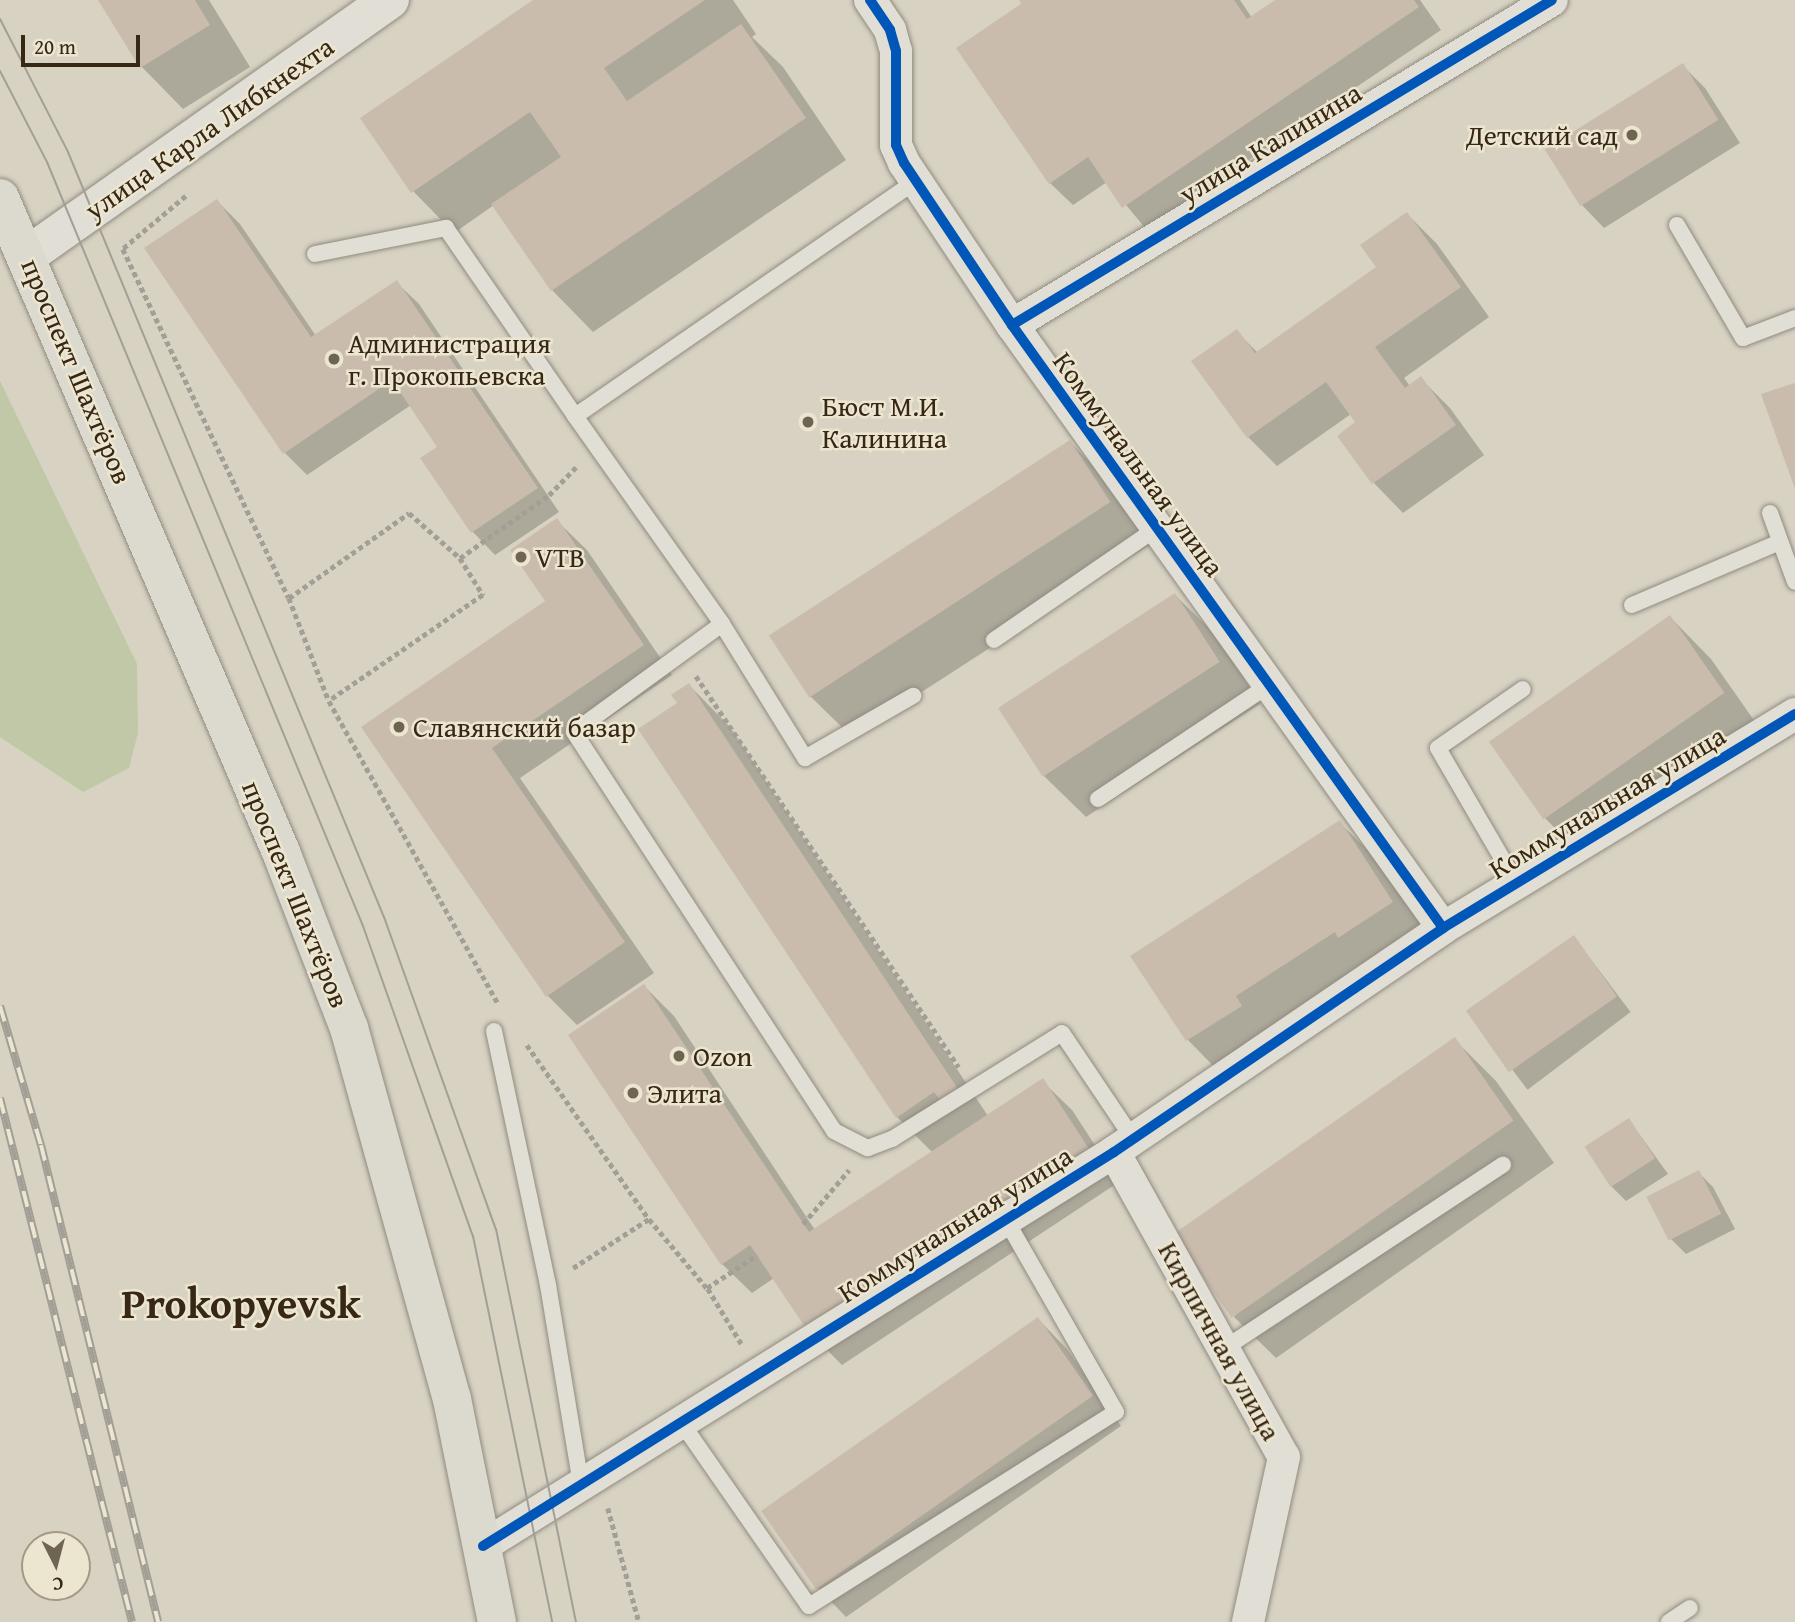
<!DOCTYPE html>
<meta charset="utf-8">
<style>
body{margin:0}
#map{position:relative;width:1795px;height:1622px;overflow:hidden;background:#d7d2c1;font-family:"Gentium Book Plus",serif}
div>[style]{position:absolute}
.green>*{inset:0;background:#c0c8a8}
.shadow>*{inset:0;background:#0003;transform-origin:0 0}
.building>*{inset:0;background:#cabcad;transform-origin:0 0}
.path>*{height:4.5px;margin-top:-2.25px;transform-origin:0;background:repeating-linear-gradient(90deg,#a39f96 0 5px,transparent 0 8.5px)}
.roads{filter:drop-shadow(0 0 2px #908b80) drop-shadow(0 0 2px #908b80)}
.service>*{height:16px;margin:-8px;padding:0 8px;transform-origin:8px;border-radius:8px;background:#e1ded5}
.minor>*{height:32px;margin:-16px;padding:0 16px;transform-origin:16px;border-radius:16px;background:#e1ded5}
.tertiary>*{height:38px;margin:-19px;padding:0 19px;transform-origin:19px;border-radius:19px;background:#e1ded5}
.primary>*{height:38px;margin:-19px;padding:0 19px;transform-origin:19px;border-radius:19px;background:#dcd9cf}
.tram>*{height:2px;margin:-1px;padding:0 1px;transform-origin:1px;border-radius:1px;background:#a39f96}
.rail>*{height:8px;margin-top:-4px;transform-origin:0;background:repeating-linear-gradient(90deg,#ece5d0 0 16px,#a39f96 0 32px);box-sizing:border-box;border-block:2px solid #a39f96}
.cycleway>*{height:10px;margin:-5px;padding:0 5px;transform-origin:5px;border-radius:5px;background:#0057b8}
.dots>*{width:19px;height:19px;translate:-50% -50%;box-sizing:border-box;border:4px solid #ece5d0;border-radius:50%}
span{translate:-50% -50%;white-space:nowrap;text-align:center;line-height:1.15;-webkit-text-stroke:5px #ece5d0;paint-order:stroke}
.street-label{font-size:28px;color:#372715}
.poi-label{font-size:28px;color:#372715}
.right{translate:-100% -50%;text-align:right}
.left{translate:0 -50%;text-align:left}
.town-label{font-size:42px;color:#372715;font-weight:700}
.north{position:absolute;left:21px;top:1531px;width:70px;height:70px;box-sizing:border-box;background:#ece5d0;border:2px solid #a49985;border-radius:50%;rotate:174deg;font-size:19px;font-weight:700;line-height:28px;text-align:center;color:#372715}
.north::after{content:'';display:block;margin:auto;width:24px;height:32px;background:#6f6351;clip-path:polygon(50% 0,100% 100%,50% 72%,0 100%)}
.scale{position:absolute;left:21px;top:35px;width:119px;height:32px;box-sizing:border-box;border:4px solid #372715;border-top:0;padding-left:9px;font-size:21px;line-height:24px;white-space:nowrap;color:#372715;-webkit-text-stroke:5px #ece5d0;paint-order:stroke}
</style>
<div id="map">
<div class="green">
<i style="clip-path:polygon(0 381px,137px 664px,138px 733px,129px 768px,83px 792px,0 737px)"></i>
</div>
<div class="shadow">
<i style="clip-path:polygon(100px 0,209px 0,250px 67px,183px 109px,142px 67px)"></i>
<i style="clip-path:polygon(536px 0,733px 0,756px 34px,752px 37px,783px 67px,846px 160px,593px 332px,552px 290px,494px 205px,454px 233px,413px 191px)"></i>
<i style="clip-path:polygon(1021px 0,1240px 0,1252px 18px,1279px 0,1420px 0,1441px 30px,1146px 229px,1107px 182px,1073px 205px,1050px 183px)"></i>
<i style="clip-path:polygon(1683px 66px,1705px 88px,1740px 143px,1604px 228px,1582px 205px,1547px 150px)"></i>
<i style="clip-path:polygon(217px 201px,240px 224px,316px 336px,396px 282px,419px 304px,559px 512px,495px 555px,473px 532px,423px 458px,439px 447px,411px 405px,307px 475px,284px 452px)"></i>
<i style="clip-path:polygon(1407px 214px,1437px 244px,1489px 317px,1404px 378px,1410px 386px,1421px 379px,1450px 408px,1484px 455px,1403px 513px,1374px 483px,1340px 436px,1358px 423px,1351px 414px,1277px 466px,1248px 437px,1236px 331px,1258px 353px,1378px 267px)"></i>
<i style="clip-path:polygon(1070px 442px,1111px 483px,1151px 544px,852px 737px,810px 696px)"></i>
<i style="clip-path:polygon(557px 521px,587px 550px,672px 675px,520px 778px,654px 973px,577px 1025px,547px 995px,364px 727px,548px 602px)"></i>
<i style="clip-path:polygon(1175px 595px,1217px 636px,1260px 704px,1086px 817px,1044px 776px)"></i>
<i style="clip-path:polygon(1670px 617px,1711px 659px,1765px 736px,1586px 860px,1545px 818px,1491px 741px)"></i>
<i style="clip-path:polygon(689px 685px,730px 727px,988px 1116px,1042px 1081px,1072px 1110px,1119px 1182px,842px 1365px,812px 1335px,774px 1278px,752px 1293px,722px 1264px,644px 986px,674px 1016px,815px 1230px,933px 1153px,897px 1117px,680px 704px)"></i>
<i style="clip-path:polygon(1339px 822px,1381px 863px,1434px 944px,1229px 1082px,1188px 1040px,1133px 956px)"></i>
<i style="left:1574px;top:937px;width:94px;height:129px;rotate:53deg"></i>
<i style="clip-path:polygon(1454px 1039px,1496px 1081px,1554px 1163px,1276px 1358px,1234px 1317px)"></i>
<i style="clip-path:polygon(1629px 1120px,1668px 1174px,1626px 1201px,1611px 1186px)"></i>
<i style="clip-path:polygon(1698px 1172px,1713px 1187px,1735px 1229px,1686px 1254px,1671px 1239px)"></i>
<i style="clip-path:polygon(1038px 1319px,1067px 1349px,1121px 1426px,846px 1617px,817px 1587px)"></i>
</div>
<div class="building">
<i style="clip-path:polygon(98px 0,195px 0,210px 25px,140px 68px)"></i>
<i style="clip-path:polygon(533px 0,705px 0,604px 68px,627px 101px,741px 24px,806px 118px,551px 291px,491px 204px,561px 157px,530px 112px,411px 193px,360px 118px)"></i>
<i style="clip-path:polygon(1019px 0,1234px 0,1247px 19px,1275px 0,1414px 0,1419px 7px,1122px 208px,1088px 157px,1049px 184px,956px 48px,1021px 4px)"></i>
<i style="left:1683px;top:63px;width:67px;height:163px;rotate:58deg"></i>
<i style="clip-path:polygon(217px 199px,311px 337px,397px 280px,538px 488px,471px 533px,420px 458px,437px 447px,392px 380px,283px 454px,144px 248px)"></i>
<i style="clip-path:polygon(1407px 212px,1461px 287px,1375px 347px,1405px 388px,1421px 376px,1456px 425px,1372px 484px,1337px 436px,1355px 422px,1326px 382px,1247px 438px,1191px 361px,1237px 329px,1255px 353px,1376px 267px,1360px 245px)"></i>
<i style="clip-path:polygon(1795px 383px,1795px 489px,1761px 394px)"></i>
<i style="left:1070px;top:440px;width:74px;height:359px;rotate:57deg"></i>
<i style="clip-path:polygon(557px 518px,644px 645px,492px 748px,625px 942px,546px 997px,361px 727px,545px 601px,510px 550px)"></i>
<i style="left:1175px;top:593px;width:82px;height:211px;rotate:57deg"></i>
<i style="left:1670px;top:615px;width:95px;height:221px;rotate:55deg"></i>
<i style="clip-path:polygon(689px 683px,958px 1089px,940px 1100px,934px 1092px,896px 1118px,638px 729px,677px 703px,671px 695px)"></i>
<i style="clip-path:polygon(1340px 820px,1393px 902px,1338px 938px,1335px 932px,1236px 996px,1242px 1006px,1186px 1041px,1130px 956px)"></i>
<i style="left:1574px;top:935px;width:75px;height:132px;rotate:55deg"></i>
<i style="clip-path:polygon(644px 984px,809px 1232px,1043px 1078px,1091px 1152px,811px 1336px,750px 1245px,721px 1265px,568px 1035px)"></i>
<i style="left:1455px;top:1037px;width:102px;height:344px;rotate:55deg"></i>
<i style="left:1629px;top:1118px;width:48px;height:53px;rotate:57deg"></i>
<i style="left:1699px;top:1170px;width:49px;height:59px;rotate:63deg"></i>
<i style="left:1038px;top:1317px;width:96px;height:338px;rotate:55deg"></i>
</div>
<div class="path">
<i style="left:186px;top:196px;width:82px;rotate:139.9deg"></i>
<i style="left:123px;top:249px;width:386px;rotate:64.6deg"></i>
<i style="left:289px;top:598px;width:110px;rotate:68.8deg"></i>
<i style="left:329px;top:701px;width:346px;rotate:60.8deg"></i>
<i style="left:460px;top:558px;width:109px;rotate:-35.3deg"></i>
<i style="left:549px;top:495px;width:39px;rotate:-46deg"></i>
<i style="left:289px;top:598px;width:147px;rotate:-35.3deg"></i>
<i style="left:409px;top:513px;width:68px;rotate:41.4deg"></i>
<i style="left:460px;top:558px;width:44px;rotate:58.1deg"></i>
<i style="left:483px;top:595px;width:187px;rotate:145.5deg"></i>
<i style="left:696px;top:676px;width:471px;rotate:56.1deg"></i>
<i style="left:527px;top:1045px;width:213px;rotate:55deg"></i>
<i style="left:803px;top:1224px;width:71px;rotate:-49.6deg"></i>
<i style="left:573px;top:1268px;width:90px;rotate:-32.8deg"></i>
<i style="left:649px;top:1219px;width:90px;rotate:50deg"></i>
<i style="left:741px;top:1344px;width:66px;rotate:-121.3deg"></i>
<i style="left:707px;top:1288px;width:60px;rotate:-33.4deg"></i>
<i style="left:608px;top:1508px;width:118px;rotate:74.8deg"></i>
</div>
<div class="roads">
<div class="service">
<i style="left:916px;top:181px;width:414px;rotate:145.4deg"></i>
<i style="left:575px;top:416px;width:255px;rotate:54.7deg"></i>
<i style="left:722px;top:624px;width:183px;rotate:143.9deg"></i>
<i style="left:574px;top:732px;width:476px;rotate:56.9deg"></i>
<i style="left:834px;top:1131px;width:38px;rotate:27deg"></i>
<i style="left:868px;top:1148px;width:26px;rotate:-21deg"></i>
<i style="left:892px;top:1139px;width:200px;rotate:-31.9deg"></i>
<i style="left:1062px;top:1033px;width:125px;rotate:56.1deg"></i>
<i style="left:1677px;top:225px;width:131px;rotate:59.7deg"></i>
<i style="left:1743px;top:338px;width:56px;rotate:-21deg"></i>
<i style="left:315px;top:254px;width:134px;rotate:-11.2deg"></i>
<i style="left:446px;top:228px;width:228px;rotate:55.5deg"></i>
<i style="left:1770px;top:513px;width:73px;rotate:70.1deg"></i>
<i style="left:1632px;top:605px;width:161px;rotate:-23.1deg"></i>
<i style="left:722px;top:624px;width:158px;rotate:58.2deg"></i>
<i style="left:805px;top:758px;width:125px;rotate:-29.9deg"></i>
<i style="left:994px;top:640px;width:198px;rotate:-34.5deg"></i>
<i style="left:1098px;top:799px;width:206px;rotate:-33.7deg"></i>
<i style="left:1517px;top:884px;width:157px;rotate:-120.2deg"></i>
<i style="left:1438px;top:748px;width:103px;rotate:-34.8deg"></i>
<i style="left:494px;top:1031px;width:260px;rotate:78deg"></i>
<i style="left:548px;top:1285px;width:203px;rotate:80.6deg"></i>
<i style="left:1225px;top:1348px;width:333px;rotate:-33.4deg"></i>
<i style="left:681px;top:1422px;width:224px;rotate:55.2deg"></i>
<i style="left:809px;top:1606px;width:363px;rotate:-32.3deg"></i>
<i style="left:1116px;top:1412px;width:221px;rotate:-119.8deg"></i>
<i style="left:1669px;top:1622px;width:25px;rotate:-34deg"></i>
</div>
<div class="minor">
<i style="left:870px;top:0;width:36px;rotate:56deg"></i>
<i style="left:890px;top:30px;width:22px;rotate:74deg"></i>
<i style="left:896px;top:51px;width:94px;rotate:90deg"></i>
<i style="left:896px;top:145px;width:20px;rotate:66deg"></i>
<i style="left:904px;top:163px;width:195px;rotate:56.3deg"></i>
<i style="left:1012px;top:325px;width:741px;rotate:54.44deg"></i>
<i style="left:1012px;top:325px;width:630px;rotate:-31.04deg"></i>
<i style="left:1114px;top:1152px;width:349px;rotate:60.9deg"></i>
<i style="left:1284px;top:1457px;width:169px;rotate:102.3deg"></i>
<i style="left:483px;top:1546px;width:744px;rotate:-31.98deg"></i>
<i style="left:1114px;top:1152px;width:398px;rotate:-34.2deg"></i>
<i style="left:1443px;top:928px;width:412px;rotate:-31.3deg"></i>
</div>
<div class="tertiary">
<i style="left:28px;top:255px;width:443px;rotate:-35.2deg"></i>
</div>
<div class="primary">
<i style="left:0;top:198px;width:712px;rotate:66.75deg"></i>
<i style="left:281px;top:852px;width:189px;rotate:68.9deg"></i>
<i style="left:349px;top:1028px;width:385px;rotate:74.5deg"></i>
<i style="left:452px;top:1399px;width:227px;rotate:78.6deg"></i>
</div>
</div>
<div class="tram">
<i style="left:0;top:19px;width:149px;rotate:62.9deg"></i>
<i style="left:68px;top:152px;width:828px;rotate:67.56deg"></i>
<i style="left:384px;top:917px;width:331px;rotate:70.3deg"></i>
<i style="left:496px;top:1229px;width:401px;rotate:78.5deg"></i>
<i style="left:0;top:71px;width:102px;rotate:62.7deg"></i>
<i style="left:47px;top:162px;width:827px;rotate:67.53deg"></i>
<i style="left:363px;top:926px;width:329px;rotate:70.5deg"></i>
<i style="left:473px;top:1236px;width:394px;rotate:78.4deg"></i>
</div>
<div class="rail">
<i style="left:0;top:1006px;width:145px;rotate:73.6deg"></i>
<i style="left:41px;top:1145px;width:491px;rotate:76.2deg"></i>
<i style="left:0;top:1098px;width:540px;rotate:75.86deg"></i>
</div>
<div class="cycleway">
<i style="left:870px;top:0;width:36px;rotate:56deg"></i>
<i style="left:890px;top:30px;width:22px;rotate:74deg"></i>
<i style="left:896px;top:51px;width:94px;rotate:90deg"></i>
<i style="left:896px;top:145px;width:20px;rotate:66deg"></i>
<i style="left:904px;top:163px;width:195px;rotate:56.3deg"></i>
<i style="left:1012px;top:325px;width:741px;rotate:54.44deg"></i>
<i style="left:1012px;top:325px;width:630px;rotate:-31.04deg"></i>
<i style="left:483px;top:1546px;width:744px;rotate:-31.98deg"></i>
<i style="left:1114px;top:1152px;width:398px;rotate:-34.2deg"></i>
<i style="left:1443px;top:928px;width:412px;rotate:-31.3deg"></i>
</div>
<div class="dots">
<i style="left:1632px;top:135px;background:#6f6351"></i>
<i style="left:334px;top:359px;background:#6f6351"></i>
<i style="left:808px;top:422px;background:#6f6351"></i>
<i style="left:521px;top:557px;background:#6f6351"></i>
<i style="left:399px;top:727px;background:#6f6351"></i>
<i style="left:679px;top:1056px;background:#6f6351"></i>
<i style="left:633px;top:1093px;background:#6f6351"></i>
</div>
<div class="street-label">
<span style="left:209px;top:128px;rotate:-35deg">улица Карла Либкнехта</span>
<span style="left:1270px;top:143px;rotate:-31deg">улица Калинина</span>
<span style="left:77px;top:371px;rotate:67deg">проспект Шахтёров</span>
<span style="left:1139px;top:464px;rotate:54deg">Коммунальная улица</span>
<span style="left:1607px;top:802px;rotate:-31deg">Коммунальная улица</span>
<span style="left:296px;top:894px;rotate:68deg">проспект Шахтёров</span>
<span style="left:955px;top:1224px;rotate:-32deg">Коммунальная улица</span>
<span style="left:1220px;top:1341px;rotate:61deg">Кирпичная улица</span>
</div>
<div class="poi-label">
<span class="right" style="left:1618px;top:135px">Детский сад</span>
<span class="left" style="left:348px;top:359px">Администрация<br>г. Прокопьевска</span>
<span class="left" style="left:822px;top:422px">Бюст М.И.<br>Калинина</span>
<span class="left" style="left:535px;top:557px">VTB</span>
<span class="left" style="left:413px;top:727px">Славянский базар</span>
<span class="left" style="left:693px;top:1056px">Ozon</span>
<span class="left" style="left:647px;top:1093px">Элита</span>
</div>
<div class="town-label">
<span style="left:241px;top:1303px">Prokopyevsk</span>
</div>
<div class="north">С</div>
<div class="scale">20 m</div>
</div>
